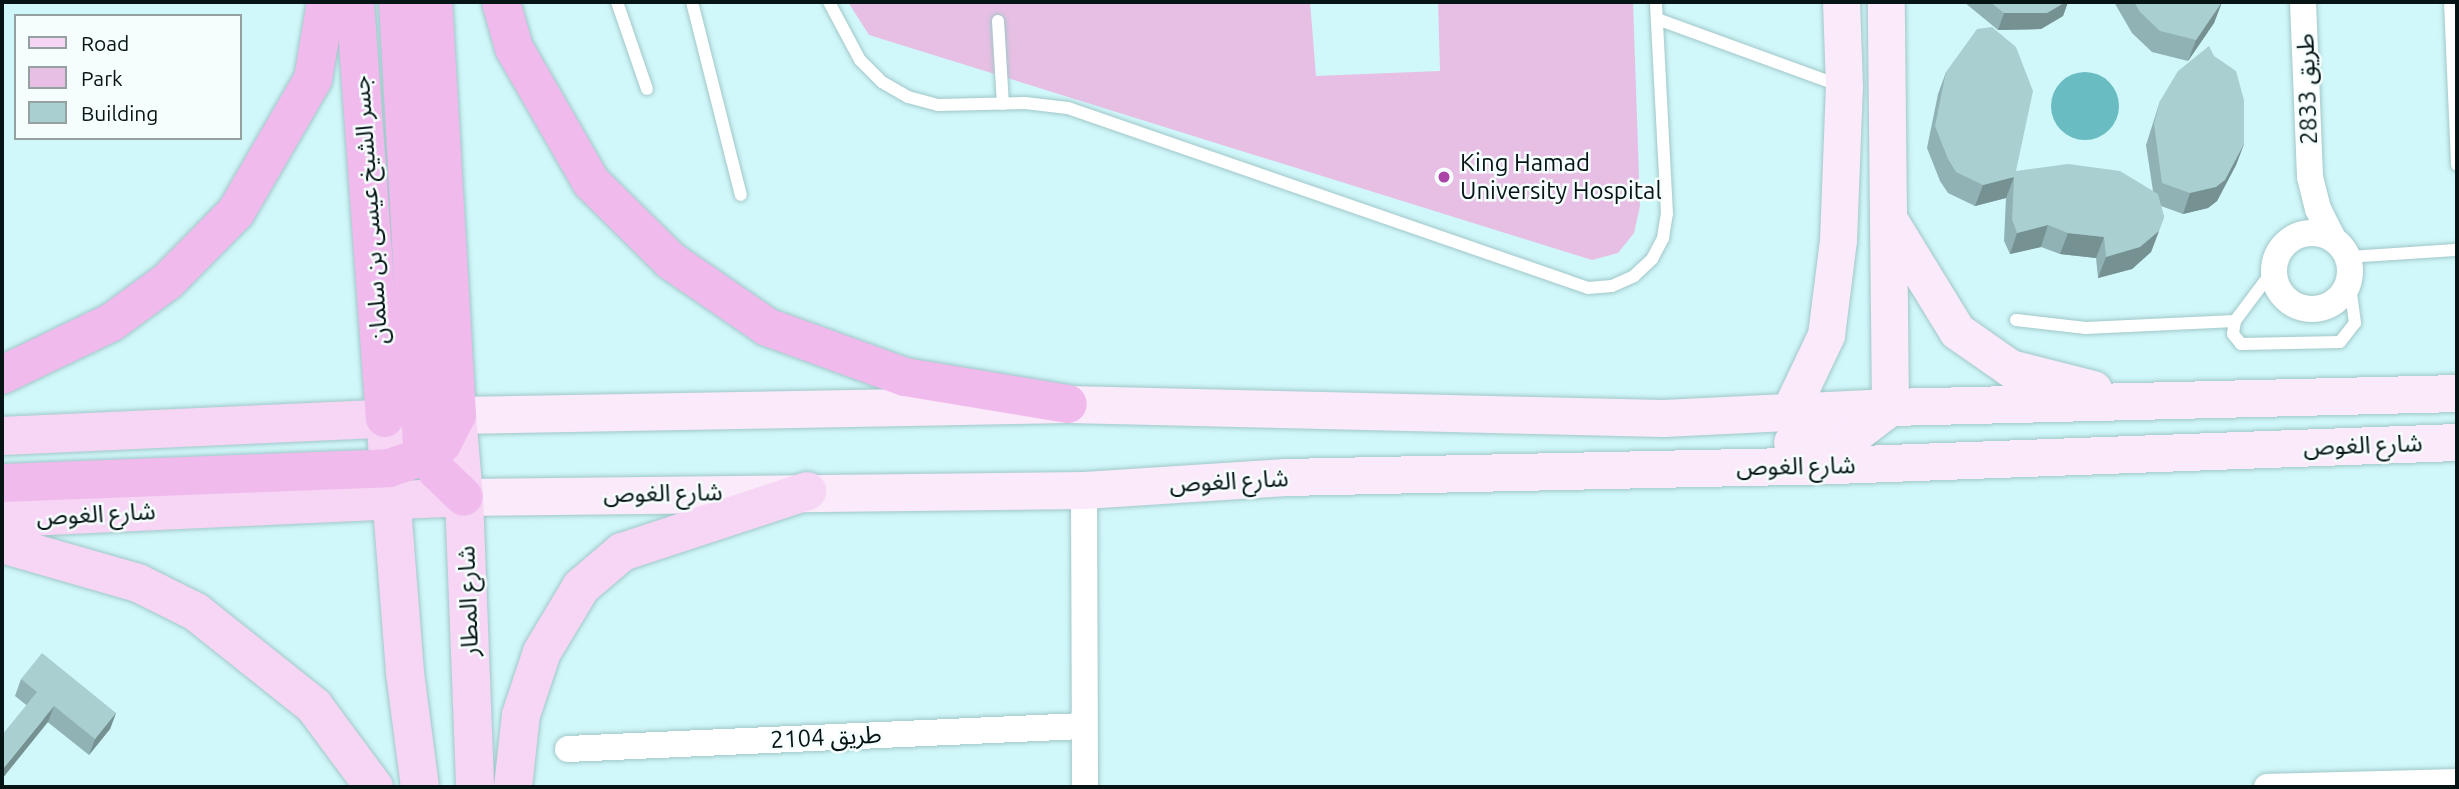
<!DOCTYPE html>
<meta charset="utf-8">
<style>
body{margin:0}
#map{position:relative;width:2459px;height:789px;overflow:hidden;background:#d0f7f9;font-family:Ubuntu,"Noto Sans Arabic",sans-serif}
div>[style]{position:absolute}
.green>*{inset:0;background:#e7bfe4}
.water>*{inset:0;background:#69bdc2}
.round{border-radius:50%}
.roads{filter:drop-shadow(0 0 2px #a1c7c9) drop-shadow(0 0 2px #a1c7c9)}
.lane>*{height:12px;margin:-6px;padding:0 6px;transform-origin:6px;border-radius:6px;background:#fff}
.street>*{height:26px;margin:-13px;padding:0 13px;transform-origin:13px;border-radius:13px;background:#fff}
.street>.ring{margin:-13px;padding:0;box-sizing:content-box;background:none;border:26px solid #fff;border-radius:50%}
.secondary>*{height:37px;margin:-18.5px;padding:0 18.5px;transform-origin:18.5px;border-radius:18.5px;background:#faeafa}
.primary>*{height:38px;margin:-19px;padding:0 19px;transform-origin:19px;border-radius:19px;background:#f6d6f4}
.highway>*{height:38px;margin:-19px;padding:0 19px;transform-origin:19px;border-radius:19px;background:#f0baed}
.wall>*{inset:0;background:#91b2b4}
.shaded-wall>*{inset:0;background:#769192}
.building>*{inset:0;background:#a9cfd1}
.dots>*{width:19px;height:19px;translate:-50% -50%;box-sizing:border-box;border:4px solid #f5fdfd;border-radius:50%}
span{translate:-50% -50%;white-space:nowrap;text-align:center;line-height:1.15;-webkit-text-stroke:5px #f5fdfd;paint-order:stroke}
.street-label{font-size:24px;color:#061415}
.poi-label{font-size:24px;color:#061415}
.left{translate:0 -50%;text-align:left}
.frame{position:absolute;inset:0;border:4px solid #061415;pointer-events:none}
.legend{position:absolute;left:14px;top:14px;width:228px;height:126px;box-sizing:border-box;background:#f5fdfd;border:2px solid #95a0a0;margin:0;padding:9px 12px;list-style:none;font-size:21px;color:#061415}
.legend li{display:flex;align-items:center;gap:14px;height:35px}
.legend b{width:35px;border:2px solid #95a0a0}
</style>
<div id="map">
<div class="green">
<i style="clip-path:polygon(848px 2px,1310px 2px,1316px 76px,1440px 71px,1438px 2px,1633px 2px,1640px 206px,1634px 233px,1618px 253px,1592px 260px,869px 35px)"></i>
</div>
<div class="water">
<i class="round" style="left:2051px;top:72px;width:68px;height:68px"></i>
</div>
<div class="roads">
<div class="lane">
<i style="left:617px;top:2px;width:92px;rotate:71deg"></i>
<i style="left:692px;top:2px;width:199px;rotate:75.8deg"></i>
<i style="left:829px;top:2px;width:66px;rotate:61.9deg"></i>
<i style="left:860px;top:60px;width:31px;rotate:45deg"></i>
<i style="left:882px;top:82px;width:30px;rotate:30deg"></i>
<i style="left:908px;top:97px;width:31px;rotate:15deg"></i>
<i style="left:938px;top:105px;width:87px;rotate:-1.3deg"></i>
<i style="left:1025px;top:103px;width:43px;rotate:6.6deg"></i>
<i style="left:1068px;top:108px;width:550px;rotate:19.09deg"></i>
<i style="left:1588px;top:288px;width:24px;rotate:-5deg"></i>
<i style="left:1612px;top:286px;width:24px;rotate:-24deg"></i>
<i style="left:1634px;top:276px;width:25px;rotate:-43deg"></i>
<i style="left:1652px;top:259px;width:24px;rotate:-62deg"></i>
<i style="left:1663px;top:238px;width:24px;rotate:-81deg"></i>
<i style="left:1667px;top:214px;width:212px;rotate:-93deg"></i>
<i style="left:2450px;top:2px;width:163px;rotate:87.5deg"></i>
<i style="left:1657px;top:19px;width:196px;rotate:20deg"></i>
<i style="left:998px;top:21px;width:83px;rotate:86.6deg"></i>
<i style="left:2348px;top:257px;width:109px;rotate:-3.7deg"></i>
<i style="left:2274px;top:269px;width:65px;rotate:126.9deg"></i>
<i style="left:2235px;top:321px;width:13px;rotate:99deg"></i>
<i style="left:2233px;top:334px;width:13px;rotate:51deg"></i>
<i style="left:2241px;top:344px;width:99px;rotate:-1.2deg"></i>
<i style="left:2340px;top:342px;width:24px;rotate:-52deg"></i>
<i style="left:2355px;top:323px;width:44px;rotate:-97.8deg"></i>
<i style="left:2016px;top:320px;width:70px;rotate:6.5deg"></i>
<i style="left:2086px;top:328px;width:149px;rotate:-2.7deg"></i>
</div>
<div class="street">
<i style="left:2303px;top:2px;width:175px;rotate:87.7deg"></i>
<i style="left:2310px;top:177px;width:33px;rotate:76deg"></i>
<i style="left:2318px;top:209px;width:34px;rotate:63deg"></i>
<i class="ring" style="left:2274px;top:233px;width:50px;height:50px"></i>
<i style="left:1084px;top:490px;width:297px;rotate:89.8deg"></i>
<i style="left:568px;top:749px;width:516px;rotate:-2.56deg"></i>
<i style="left:2267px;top:787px;width:190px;rotate:-1.5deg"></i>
</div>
<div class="secondary">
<i style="left:1889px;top:220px;width:130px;rotate:58.5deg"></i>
<i style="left:1957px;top:331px;width:65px;rotate:34.9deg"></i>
<i style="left:2010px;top:368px;width:86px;rotate:14.2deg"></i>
<i style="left:457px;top:415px;width:611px;rotate:-1.03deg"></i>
<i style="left:1068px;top:404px;width:595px;rotate:1.35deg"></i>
<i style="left:1663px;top:418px;width:227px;rotate:-2.8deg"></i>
<i style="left:1890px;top:407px;width:567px;rotate:-1.41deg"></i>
<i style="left:1788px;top:415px;width:89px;rotate:-64.6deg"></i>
<i style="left:1826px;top:335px;width:96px;rotate:-82.8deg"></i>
<i style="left:1838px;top:240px;width:153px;rotate:-87.8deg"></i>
<i style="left:1844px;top:87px;width:85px;rotate:-92deg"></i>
<i style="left:1792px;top:442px;width:61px;rotate:-6.5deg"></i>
<i style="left:1853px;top:435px;width:46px;rotate:-37.1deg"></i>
<i style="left:1890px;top:407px;width:405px;rotate:-90.6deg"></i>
<i style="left:464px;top:497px;width:620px;rotate:-0.65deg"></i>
<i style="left:1084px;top:490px;width:202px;rotate:-3.7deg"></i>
<i style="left:1286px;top:477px;width:549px;rotate:-1.25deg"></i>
<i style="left:1835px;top:465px;width:622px;rotate:-2.12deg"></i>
</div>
<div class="primary">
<i style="left:385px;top:418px;width:256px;rotate:85.5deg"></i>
<i style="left:405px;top:673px;width:115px;rotate:82.5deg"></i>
<i style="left:2px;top:436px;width:455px;rotate:-2.6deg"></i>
<i style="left:457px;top:415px;width:82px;rotate:85.1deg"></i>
<i style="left:464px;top:497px;width:290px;rotate:87.8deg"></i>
<i style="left:2px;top:518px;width:462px;rotate:-2.6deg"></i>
<i style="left:2px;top:544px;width:141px;rotate:16deg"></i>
<i style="left:138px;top:583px;width:65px;rotate:26.6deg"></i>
<i style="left:196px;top:612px;width:151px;rotate:38.5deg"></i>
<i style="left:314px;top:706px;width:101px;rotate:53.5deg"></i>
<i style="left:513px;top:787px;width:72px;rotate:-83.7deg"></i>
<i style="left:521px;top:715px;width:66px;rotate:-71.6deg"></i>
<i style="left:542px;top:652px;width:76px;rotate:-59deg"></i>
<i style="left:581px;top:587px;width:54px;rotate:-40.5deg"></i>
<i style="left:622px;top:552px;width:195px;rotate:-18.2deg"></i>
</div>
<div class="highway">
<i style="left:355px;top:2px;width:417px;rotate:85.9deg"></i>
<i style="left:398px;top:2px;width:438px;rotate:86.9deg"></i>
<i style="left:422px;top:439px;width:35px;rotate:65deg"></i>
<i style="left:437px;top:471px;width:37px;rotate:44deg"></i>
<i style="left:501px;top:2px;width:48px;rotate:74.2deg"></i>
<i style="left:514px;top:48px;width:155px;rotate:60.1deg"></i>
<i style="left:591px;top:182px;width:112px;rotate:44.6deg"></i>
<i style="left:671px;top:261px;width:116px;rotate:34.5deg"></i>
<i style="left:767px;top:327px;width:147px;rotate:19.9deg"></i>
<i style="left:905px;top:377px;width:165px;rotate:9.4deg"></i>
<i style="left:2px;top:375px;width:122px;rotate:-25.7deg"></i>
<i style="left:112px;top:322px;width:69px;rotate:-36.2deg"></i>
<i style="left:168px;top:281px;width:97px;rotate:-45.4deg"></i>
<i style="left:236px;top:212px;width:154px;rotate:-59.9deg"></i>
<i style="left:313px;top:79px;width:78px;rotate:-80.4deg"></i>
<i style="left:2px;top:483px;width:387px;rotate:-2.2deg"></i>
<i style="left:389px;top:468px;width:41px;rotate:-18.4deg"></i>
<i style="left:428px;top:455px;width:18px;rotate:-38deg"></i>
<i style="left:442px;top:444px;width:33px;rotate:-63deg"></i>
<i style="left:457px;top:415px;width:414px;rotate:-93.3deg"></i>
</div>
</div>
<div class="wall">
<i style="clip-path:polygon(1964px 2px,2068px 2px,2063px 16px,2041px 29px,1998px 30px)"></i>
<i style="clip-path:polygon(2114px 2px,2222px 2px,2214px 23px,2188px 61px,2152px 52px,2132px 33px)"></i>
<i style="clip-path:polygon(1946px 72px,2016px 171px,2153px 191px,2146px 145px,2160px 101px,2244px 144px,2236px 165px,2217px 201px,2208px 208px,2183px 214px,2161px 206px,2164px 217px,2151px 252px,2132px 269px,2098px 278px,2096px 258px,2060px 254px,2041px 247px,2010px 254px,2004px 241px,2006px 198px,1975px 206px,1948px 193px,1940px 181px,1927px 148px,1938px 94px)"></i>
<i style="clip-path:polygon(21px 679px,116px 713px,110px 729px,89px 755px,15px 696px)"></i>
</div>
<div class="shaded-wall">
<i style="clip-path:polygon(2068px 2px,2063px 16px,2041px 29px,1998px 30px,2004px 13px)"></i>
<i style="clip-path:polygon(2222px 2px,2214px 23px,2188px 61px,2196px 40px)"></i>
<i style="clip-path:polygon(2244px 144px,2236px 165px,2217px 201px,2208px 208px,2183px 214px,2190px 193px)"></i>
<i style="clip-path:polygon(2014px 177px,2006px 198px,1975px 206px,1983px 185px)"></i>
<i style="clip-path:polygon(2048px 225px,2041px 247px,2010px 254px,2017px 233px)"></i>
<i style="clip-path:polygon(2159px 231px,2151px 252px,2132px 269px,2098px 278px,2106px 257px)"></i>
<i style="clip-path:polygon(2068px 233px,2104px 237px,2096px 258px,2060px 254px)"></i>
<i style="clip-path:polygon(54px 706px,48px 722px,2px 779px,2px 770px)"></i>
<i style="clip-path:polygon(116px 713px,110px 729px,89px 755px,95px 739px)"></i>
</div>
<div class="building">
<i style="clip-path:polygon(1990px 2px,2066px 2px,2047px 13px,2004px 13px)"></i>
<i style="clip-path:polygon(2134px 2px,2222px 2px,2196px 40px,2160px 31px,2140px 12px)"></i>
<i style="clip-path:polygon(1992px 27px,2016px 47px,2033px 91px,2016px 171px,2068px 164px,2120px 171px,2158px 194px,2164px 217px,2159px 231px,2140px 247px,2106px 257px,2104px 237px,2068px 233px,2048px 225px,2017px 233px,2012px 219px,2014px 177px,1983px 185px,1956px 172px,1948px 159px,1935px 126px,1946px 72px,1977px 29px)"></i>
<i style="clip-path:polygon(2209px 46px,2214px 56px,2236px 71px,2244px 100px,2244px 144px,2225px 180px,2216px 187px,2190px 193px,2162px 183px,2154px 124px,2160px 101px,2178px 71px)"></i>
<i style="clip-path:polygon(42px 653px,116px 713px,95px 739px,54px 706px,2px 770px,2px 735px,37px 692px,21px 679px)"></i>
</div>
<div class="dots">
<i style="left:1444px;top:177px;background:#aa44a8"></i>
</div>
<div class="street-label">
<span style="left:2307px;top:89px;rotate:-92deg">طريق 2833</span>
<span style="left:370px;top:210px;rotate:-94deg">جسر الشيخ عيسى بن سلمان</span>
<span style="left:2363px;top:445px;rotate:-2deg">شارع الغوص</span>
<span style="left:1796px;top:466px;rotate:-1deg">شارع الغوص</span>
<span style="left:1229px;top:481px;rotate:-3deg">شارع الغوص</span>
<span style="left:663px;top:493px;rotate:-1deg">شارع الغوص</span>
<span style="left:96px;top:514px;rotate:-3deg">شارع الغوص</span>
<span style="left:468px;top:601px;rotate:-92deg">شارع المطار</span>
<span style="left:826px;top:737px;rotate:-3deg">طريق 2104</span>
</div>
<div class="poi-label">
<span class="left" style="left:1460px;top:177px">King Hamad<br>University Hospital</span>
</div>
<div class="frame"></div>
<ul class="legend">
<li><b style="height:9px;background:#f6d6f4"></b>Road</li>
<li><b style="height:19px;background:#e7bfe4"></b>Park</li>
<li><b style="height:19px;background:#a9cfd1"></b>Building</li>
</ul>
</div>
